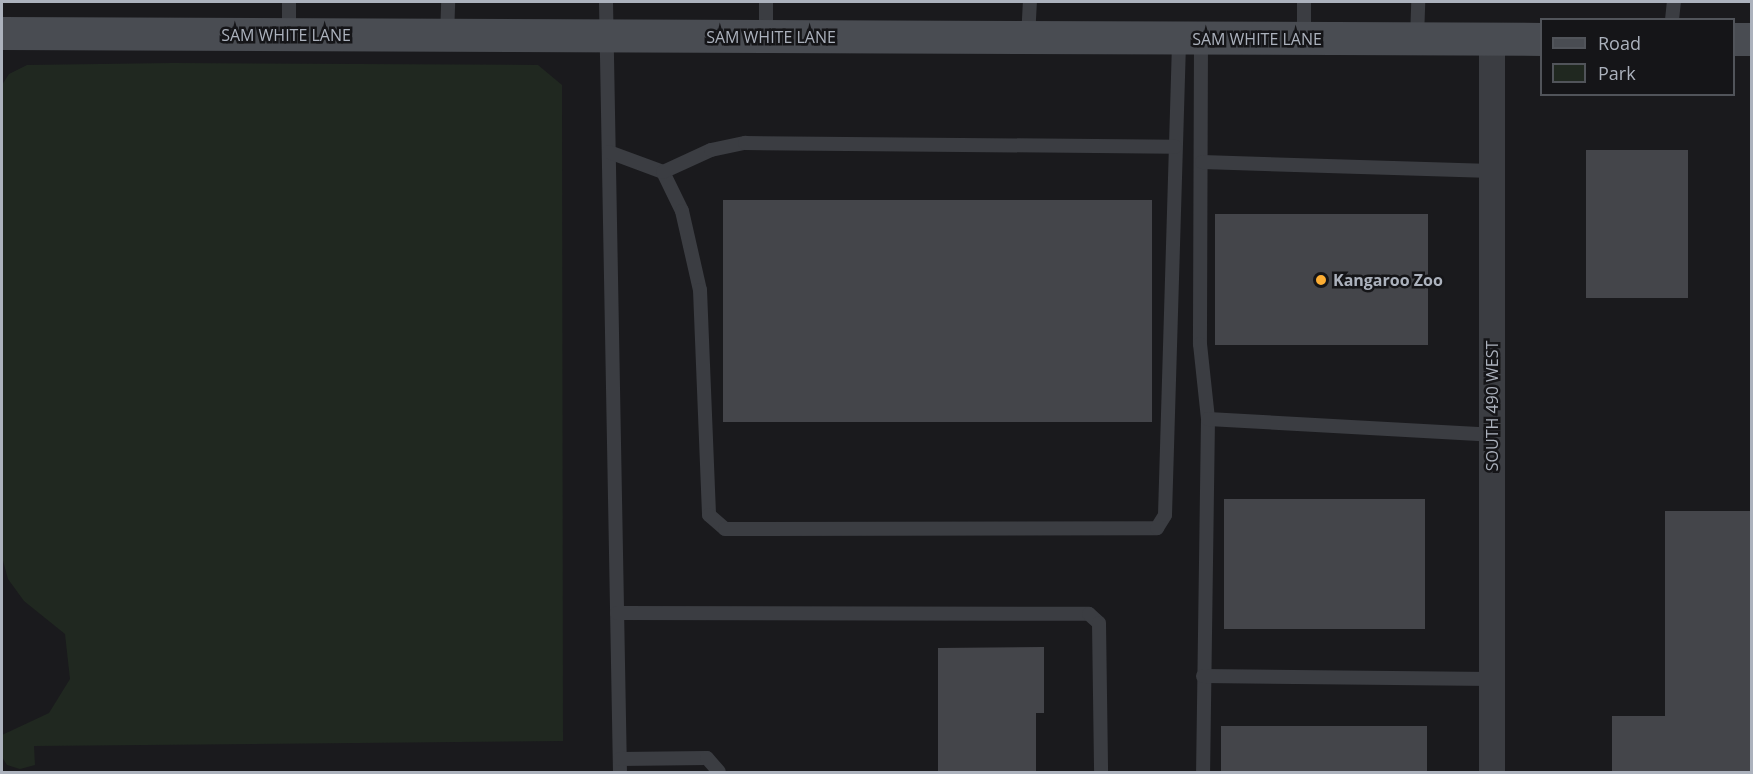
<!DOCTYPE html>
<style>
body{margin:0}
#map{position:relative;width:1753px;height:774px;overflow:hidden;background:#1a1a1d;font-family:"Open Sans",sans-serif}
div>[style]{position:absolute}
.green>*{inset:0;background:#202820}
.building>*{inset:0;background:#44454a;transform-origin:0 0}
.lane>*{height:14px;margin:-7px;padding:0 7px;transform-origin:7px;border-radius:7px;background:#3b3d42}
.street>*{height:26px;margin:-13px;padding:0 13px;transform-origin:13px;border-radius:13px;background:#3b3d42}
.secondary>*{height:33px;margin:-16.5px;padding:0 16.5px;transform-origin:16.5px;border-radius:16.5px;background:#494c52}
.dots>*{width:16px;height:16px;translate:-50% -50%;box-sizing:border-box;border:3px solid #151518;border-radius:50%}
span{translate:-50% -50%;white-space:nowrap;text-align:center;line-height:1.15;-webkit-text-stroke:5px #151518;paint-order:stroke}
.street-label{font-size:16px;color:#acb2bd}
.poi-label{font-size:16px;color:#acb2bd;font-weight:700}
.left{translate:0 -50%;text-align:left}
.frame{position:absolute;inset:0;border:3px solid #acb2bd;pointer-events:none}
.legend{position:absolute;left:1540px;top:18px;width:195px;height:78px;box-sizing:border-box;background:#151518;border:2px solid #51545a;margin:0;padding:8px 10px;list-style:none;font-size:18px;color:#acb2bd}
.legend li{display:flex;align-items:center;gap:12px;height:30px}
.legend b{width:30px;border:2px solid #51545a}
</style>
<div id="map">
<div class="green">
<i style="clip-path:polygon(173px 63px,538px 65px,562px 85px,563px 741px,34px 746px,35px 765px,20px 769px,7px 765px,2px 757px,2px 735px,49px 713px,70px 679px,65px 634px,24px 601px,8px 579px,2px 557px,2px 85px,9px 74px,27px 65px)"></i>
</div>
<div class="building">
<i style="left:1586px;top:150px;width:102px;height:148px"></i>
<i style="left:723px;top:200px;width:429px;height:222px"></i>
<i style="left:1215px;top:214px;width:213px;height:131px"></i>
<i style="left:1224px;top:499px;width:201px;height:130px"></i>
<i style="clip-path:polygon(1665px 511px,1752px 511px,1752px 772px,1612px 772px,1612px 716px,1665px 716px)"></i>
<i style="clip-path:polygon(1044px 647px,1044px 713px,1036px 713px,1036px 772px,938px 772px,938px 648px)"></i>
<i style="left:1221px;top:726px;width:206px;height:46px"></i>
</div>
<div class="lane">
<i style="left:289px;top:2px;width:33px;rotate:90deg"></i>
<i style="left:606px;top:2px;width:770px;rotate:88.96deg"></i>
<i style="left:766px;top:2px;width:33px;rotate:90deg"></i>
<i style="left:1304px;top:2px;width:37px;rotate:90deg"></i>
<i style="left:1672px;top:20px;width:18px;rotate:-84deg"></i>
<i style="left:447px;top:36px;width:34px;rotate:-88deg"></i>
<i style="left:1028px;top:38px;width:36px;rotate:-87deg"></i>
<i style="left:1417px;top:38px;width:36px;rotate:-88deg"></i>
<i style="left:1201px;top:39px;width:305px;rotate:90.2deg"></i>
<i style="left:1200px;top:344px;width:75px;rotate:83.9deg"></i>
<i style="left:1208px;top:419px;width:353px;rotate:90.8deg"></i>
<i style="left:609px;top:152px;width:58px;rotate:20.3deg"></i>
<i style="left:663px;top:172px;width:43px;rotate:64deg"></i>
<i style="left:682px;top:211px;width:81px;rotate:77.2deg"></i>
<i style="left:700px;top:290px;width:225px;rotate:87.7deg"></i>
<i style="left:709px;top:515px;width:21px;rotate:41deg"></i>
<i style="left:725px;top:529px;width:432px;rotate:-0.1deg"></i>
<i style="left:1157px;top:528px;width:15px;rotate:-58deg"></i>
<i style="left:1165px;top:515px;width:476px;rotate:-88.3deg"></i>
<i style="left:1202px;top:162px;width:290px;rotate:1.8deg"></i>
<i style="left:663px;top:172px;width:53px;rotate:-24.6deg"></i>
<i style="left:711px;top:150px;width:35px;rotate:-12deg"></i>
<i style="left:745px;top:143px;width:430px;rotate:0.5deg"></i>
<i style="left:1208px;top:419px;width:284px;rotate:3.2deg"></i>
<i style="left:617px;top:613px;width:472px;rotate:0.1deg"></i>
<i style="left:1089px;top:614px;width:13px;rotate:42deg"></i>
<i style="left:1099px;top:623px;width:149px;rotate:89.2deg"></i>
<i style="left:1203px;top:676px;width:289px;rotate:0.6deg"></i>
<i style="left:620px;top:759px;width:87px;rotate:-0.7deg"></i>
<i style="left:707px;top:758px;width:18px;rotate:49deg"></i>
</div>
<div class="street">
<i style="left:1492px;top:772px;width:733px;rotate:-90deg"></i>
</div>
<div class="secondary">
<i style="left:2px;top:33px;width:1540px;rotate:0.22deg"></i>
<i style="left:1734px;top:39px;width:18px"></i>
</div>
<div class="dots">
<i style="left:1321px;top:280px;background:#fcad33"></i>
</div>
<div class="street-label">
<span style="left:286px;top:35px">SAM WHITE LANE</span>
<span style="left:771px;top:37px">SAM WHITE LANE</span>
<span style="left:1257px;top:39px">SAM WHITE LANE</span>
<span style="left:1492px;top:406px;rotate:-90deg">SOUTH 490 WEST</span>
</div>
<div class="poi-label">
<span class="left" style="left:1333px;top:280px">Kangaroo Zoo</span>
</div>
<div class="frame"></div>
<ul class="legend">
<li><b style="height:8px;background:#494c52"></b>Road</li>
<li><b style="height:16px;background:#202820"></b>Park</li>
</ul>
</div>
